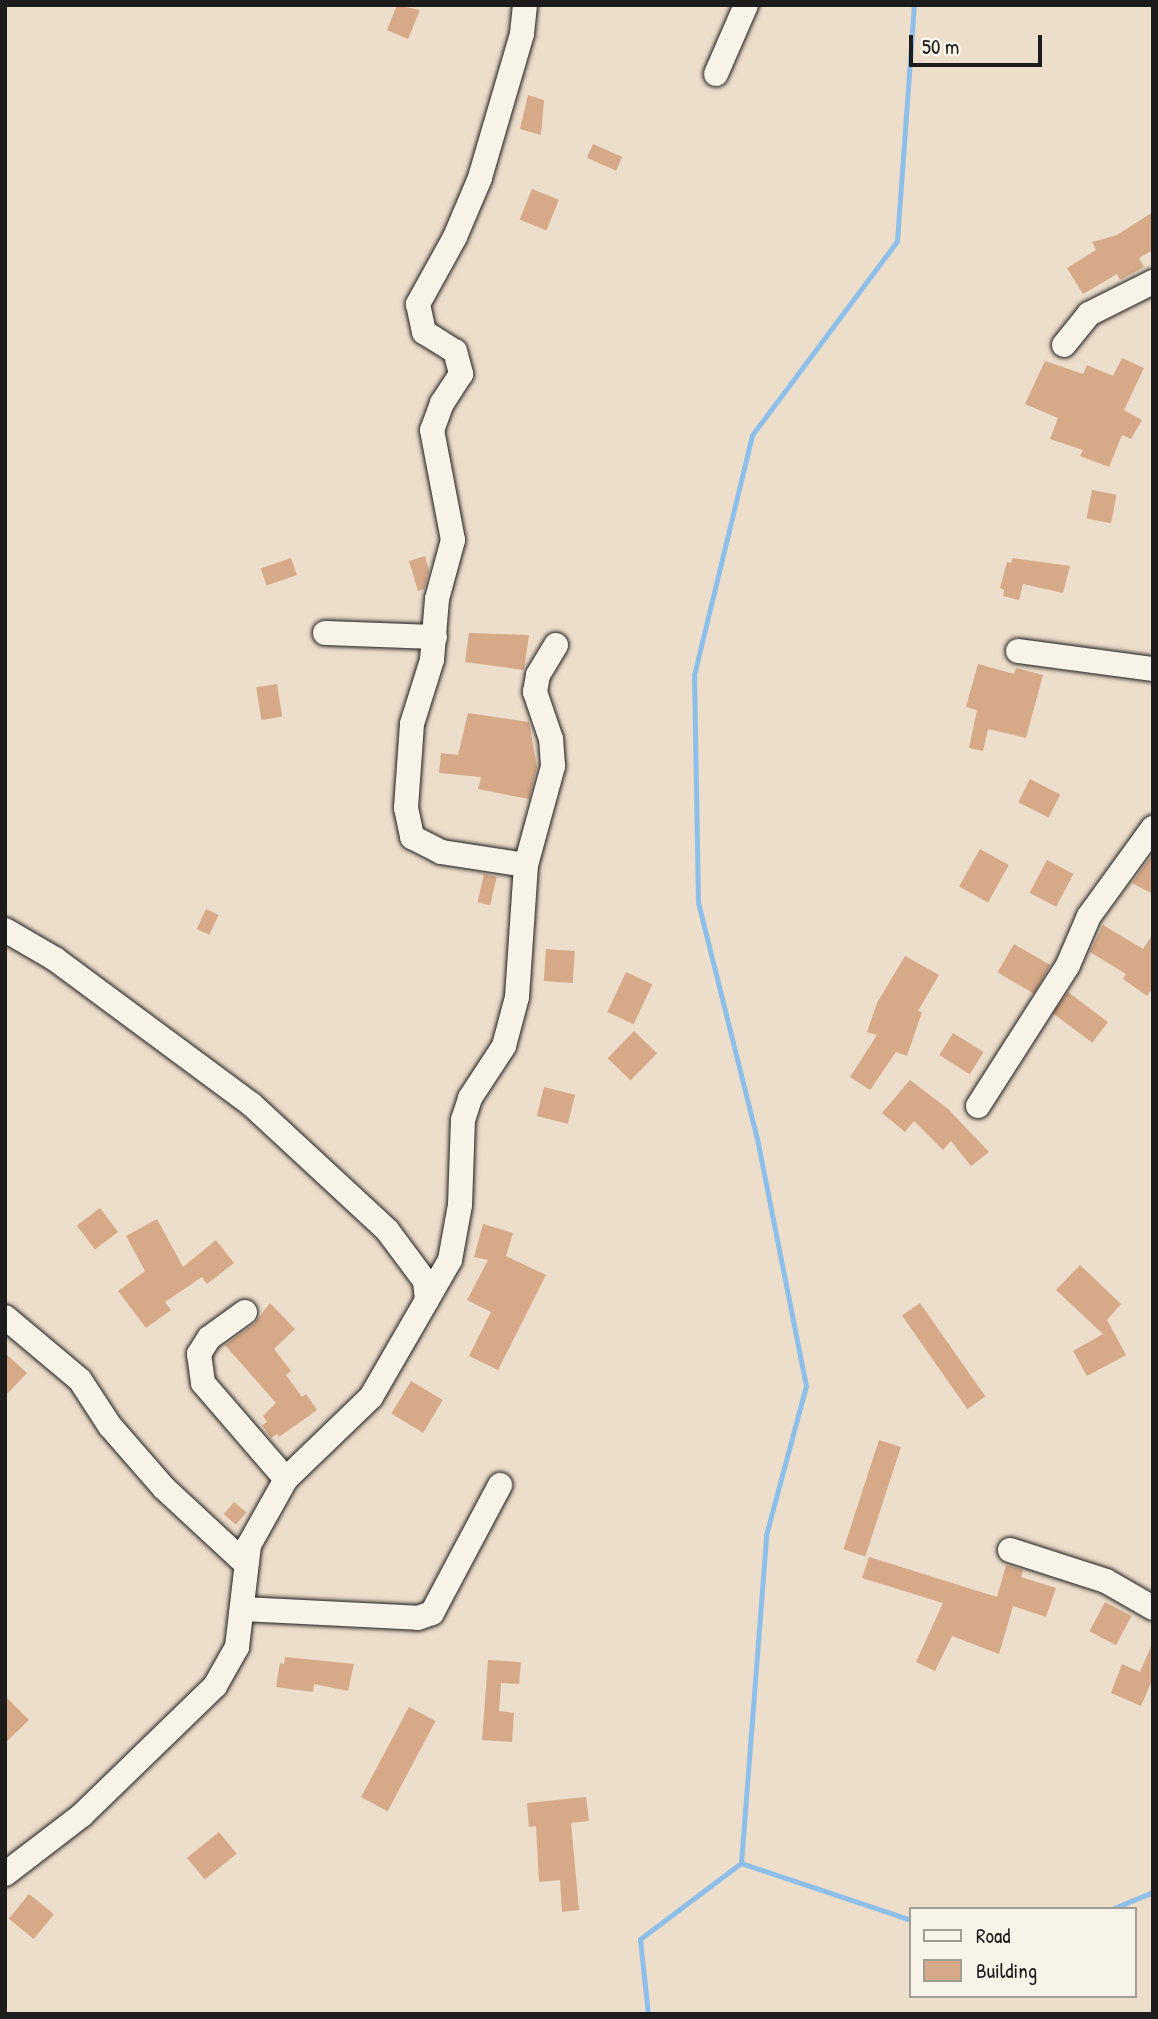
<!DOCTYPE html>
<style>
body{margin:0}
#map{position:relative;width:1158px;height:2019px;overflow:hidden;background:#edddcb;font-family:"Patrick Hand",sans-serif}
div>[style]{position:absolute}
.stream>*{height:5px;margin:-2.5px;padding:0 2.5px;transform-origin:2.5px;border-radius:2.5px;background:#8dbfe9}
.building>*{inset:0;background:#d6a988;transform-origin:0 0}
.roads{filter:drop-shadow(0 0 2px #1c1c1c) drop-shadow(0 0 2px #1c1c1c)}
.minor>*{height:24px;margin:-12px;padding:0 12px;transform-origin:12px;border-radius:12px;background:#f7f3e8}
span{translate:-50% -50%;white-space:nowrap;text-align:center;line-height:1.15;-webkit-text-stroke:6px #f7f3e8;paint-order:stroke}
.frame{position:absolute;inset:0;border:7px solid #1c1c1c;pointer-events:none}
.legend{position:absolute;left:909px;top:1907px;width:228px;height:91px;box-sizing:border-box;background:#f7f3e8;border:2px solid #9f9d96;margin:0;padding:9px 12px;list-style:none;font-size:21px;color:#1c1c1c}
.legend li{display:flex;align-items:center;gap:14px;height:35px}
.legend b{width:35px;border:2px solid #9f9d96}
.scale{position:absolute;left:909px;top:35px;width:133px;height:32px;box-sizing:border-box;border:4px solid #1c1c1c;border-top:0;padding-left:9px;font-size:21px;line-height:24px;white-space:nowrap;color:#1c1c1c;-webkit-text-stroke:5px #f7f3e8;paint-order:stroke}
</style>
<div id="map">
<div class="stream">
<i style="left:741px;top:1863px;width:179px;rotate:18.5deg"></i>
<i style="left:1112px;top:1909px;width:44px;rotate:-22.5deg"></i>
<i style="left:648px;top:2014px;width:75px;rotate:-96.1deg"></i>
<i style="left:640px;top:1939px;width:126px;rotate:-37deg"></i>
<i style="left:741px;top:1863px;width:329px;rotate:-85.6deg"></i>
<i style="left:766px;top:1535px;width:154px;rotate:-75deg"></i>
<i style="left:806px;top:1386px;width:252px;rotate:-101.2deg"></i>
<i style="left:757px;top:1139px;width:243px;rotate:-104deg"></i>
<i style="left:698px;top:903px;width:228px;rotate:-91deg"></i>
<i style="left:694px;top:675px;width:247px;rotate:-76.4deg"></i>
<i style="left:752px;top:435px;width:242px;rotate:-53.2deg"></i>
<i style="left:897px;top:241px;width:237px;rotate:-85.9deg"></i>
</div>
<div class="building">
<i style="clip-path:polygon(397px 5px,420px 10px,408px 39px,387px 30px)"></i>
<i style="clip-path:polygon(528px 95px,544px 100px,541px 135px,520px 129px)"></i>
<i style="left:593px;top:144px;width:32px;height:15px;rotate:24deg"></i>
<i style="left:532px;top:189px;width:29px;height:33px;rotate:22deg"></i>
<i style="clip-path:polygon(1153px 212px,1153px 250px,1139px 258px,1144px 267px,1120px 280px,1117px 274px,1083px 294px,1067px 268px,1096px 250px,1092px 242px,1117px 235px)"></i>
<i style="clip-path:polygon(1122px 358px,1144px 368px,1124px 410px,1142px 420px,1131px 439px,1122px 435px,1109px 467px,1080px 456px,1083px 450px,1050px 439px,1058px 418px,1025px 404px,1045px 361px,1083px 374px,1087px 365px,1113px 376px)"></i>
<i style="left:1092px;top:490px;width:25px;height:29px;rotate:11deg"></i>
<i style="clip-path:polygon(425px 556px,429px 571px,424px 589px,418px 591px,409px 561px)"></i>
<i style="left:291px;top:558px;width:18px;height:32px;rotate:71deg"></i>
<i style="clip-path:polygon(1013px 558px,1070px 566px,1063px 593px,1023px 584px,1019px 600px,1003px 596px,1004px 590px,1000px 588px,1007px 562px,1011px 563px)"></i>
<i style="clip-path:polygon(469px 633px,529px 635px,524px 670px,465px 662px)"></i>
<i style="clip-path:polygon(978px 664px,1014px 674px,1016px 668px,1043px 675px,1026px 738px,988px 729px,983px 751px,969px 748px,977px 710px,966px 707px)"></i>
<i style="left:277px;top:684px;width:33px;height:21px;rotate:81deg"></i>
<i style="clip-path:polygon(468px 713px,529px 722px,537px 767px,529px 799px,478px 789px,481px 777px,439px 773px,441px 753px,458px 755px)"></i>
<i style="left:1030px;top:779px;width:34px;height:26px;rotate:27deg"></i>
<i style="left:980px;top:849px;width:33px;height:43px;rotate:29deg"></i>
<i style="clip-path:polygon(1153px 854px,1153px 894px,1132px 883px)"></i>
<i style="left:1047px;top:860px;width:30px;height:37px;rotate:28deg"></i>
<i style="left:484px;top:874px;width:13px;height:29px;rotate:13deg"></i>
<i style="left:206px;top:909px;width:14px;height:22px;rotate:25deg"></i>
<i style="clip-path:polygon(1103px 925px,1143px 949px,1153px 934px,1153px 988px,1147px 996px,1123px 979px,1126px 974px,1090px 952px)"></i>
<i style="left:1014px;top:944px;width:42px;height:33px;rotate:30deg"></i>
<i style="left:546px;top:949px;width:29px;height:32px;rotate:4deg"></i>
<i style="clip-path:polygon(905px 956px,939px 975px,918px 1011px,922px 1012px,907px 1056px,896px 1052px,870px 1090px,850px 1077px,877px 1035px,867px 1032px,877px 1003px)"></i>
<i style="left:626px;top:972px;width:29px;height:44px;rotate:25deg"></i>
<i style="left:1068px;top:992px;width:50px;height:26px;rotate:37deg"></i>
<i style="left:634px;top:1031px;width:32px;height:38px;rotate:44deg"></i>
<i style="left:953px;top:1033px;width:36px;height:26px;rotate:32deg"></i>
<i style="clip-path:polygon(910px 1080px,948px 1109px,989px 1152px,971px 1166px,951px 1141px,943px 1150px,914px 1121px,905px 1132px,882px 1113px)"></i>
<i style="left:544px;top:1087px;width:32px;height:30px;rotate:14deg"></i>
<i style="left:100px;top:1208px;width:30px;height:29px;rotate:53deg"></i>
<i style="clip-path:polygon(157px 1219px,183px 1267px,216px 1240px,234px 1263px,207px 1284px,202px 1277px,165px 1302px,171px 1310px,146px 1328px,118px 1291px,145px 1271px,126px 1236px)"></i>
<i style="clip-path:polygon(483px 1224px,513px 1233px,506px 1256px,546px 1275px,498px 1370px,469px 1356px,491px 1312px,467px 1300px,488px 1260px,474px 1257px)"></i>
<i style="clip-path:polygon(1080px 1265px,1121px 1304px,1107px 1320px,1126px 1355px,1087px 1376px,1073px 1351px,1103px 1334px,1056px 1290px)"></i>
<i style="clip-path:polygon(270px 1303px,295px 1329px,274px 1349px,291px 1371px,286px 1375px,302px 1397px,306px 1394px,317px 1410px,279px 1437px,277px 1434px,271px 1438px,262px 1425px,267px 1422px,263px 1416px,276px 1403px,225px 1345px,254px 1324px)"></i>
<i style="left:920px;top:1303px;width:114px;height:22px;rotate:55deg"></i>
<i style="clip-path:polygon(5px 1353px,27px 1373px,5px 1396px)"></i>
<i style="left:411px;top:1381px;width:37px;height:38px;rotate:31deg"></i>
<i style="left:879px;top:1440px;width:23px;height:115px;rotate:18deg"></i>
<i style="left:234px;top:1502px;width:16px;height:16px;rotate:40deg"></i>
<i style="clip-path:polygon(869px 1557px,997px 1597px,1006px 1565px,1023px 1570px,1021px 1577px,1056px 1588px,1046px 1617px,1013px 1606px,999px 1654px,952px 1636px,935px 1671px,916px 1662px,943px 1603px,862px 1578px)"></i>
<i style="left:1105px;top:1602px;width:30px;height:33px;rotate:28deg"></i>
<i style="clip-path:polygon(1153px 1642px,1153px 1678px,1141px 1706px,1111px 1693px,1122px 1664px,1140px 1672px)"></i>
<i style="clip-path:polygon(285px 1657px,354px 1664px,348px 1691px,314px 1684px,313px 1692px,276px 1687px,280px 1663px,284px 1664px)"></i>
<i style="clip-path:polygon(488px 1660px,521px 1662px,519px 1684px,501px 1683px,499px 1711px,514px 1713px,512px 1742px,482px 1740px)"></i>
<i style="clip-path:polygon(5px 1696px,29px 1720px,5px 1743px)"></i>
<i style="left:409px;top:1707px;width:30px;height:102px;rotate:28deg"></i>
<i style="clip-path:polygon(586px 1797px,589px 1821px,571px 1823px,579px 1910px,562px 1912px,560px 1880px,539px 1882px,536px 1826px,529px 1827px,527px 1803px)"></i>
<i style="left:219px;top:1832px;width:28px;height:41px;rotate:51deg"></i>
<i style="left:29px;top:1894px;width:32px;height:32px;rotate:39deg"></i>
</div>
<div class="roads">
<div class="minor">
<i style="left:525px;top:5px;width:29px;rotate:96deg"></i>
<i style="left:522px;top:34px;width:150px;rotate:106.3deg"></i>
<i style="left:480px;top:178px;width:64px;rotate:113deg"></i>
<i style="left:455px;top:237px;width:77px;rotate:118.9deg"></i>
<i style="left:418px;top:304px;width:29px;rotate:78deg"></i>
<i style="left:424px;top:332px;width:36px;rotate:32deg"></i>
<i style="left:455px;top:351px;width:24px;rotate:75deg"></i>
<i style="left:461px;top:374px;width:35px;rotate:123deg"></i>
<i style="left:442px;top:403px;width:29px;rotate:110deg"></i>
<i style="left:432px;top:430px;width:112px;rotate:79.2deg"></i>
<i style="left:453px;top:540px;width:61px;rotate:105.2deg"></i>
<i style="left:437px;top:599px;width:61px;rotate:94.7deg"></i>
<i style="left:432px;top:660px;width:67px;rotate:107.4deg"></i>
<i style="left:412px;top:724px;width:84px;rotate:94.1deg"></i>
<i style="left:406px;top:808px;width:30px;rotate:78deg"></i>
<i style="left:412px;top:837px;width:33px;rotate:27deg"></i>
<i style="left:441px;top:852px;width:86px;rotate:8.7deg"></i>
<i style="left:716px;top:74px;width:75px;rotate:-66.5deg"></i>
<i style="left:1064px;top:345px;width:40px;rotate:-51deg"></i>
<i style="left:1089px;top:314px;width:72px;rotate:-26.6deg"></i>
<i style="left:325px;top:633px;width:110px;rotate:2.1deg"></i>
<i style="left:1018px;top:651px;width:136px;rotate:7.6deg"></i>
<i style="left:5px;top:930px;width:58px;rotate:30.1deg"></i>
<i style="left:55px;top:959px;width:244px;rotate:36.5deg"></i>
<i style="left:251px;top:1104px;width:185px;rotate:42.8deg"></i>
<i style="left:387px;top:1230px;width:64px;rotate:53.3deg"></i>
<i style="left:425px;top:1281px;width:19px;rotate:84deg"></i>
<i style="left:427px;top:1300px;width:112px;rotate:120deg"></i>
<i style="left:371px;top:1397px;width:118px;rotate:136deg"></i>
<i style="left:286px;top:1479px;width:76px;rotate:119.3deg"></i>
<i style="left:249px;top:1545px;width:103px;rotate:96.7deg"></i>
<i style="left:237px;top:1647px;width:45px;rotate:119.4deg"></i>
<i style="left:215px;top:1686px;width:185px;rotate:135.9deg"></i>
<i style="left:82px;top:1815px;width:97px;rotate:142.5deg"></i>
<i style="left:978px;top:1106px;width:167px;rotate:-57.4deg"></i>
<i style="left:1068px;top:965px;width:53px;rotate:-66.8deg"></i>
<i style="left:1089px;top:916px;width:109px;rotate:-54deg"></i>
<i style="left:427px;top:1300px;width:46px;rotate:-60.1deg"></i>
<i style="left:450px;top:1260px;width:56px;rotate:-79.7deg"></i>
<i style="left:460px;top:1205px;width:85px;rotate:-88deg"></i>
<i style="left:463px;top:1120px;width:23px;rotate:-72deg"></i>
<i style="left:470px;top:1098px;width:62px;rotate:-56.8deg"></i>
<i style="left:504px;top:1046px;width:51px;rotate:-75.1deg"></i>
<i style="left:517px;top:997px;width:132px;rotate:-86.1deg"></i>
<i style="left:526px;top:865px;width:103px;rotate:-74.7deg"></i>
<i style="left:553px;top:766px;width:27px;rotate:-94deg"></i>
<i style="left:551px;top:739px;width:50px;rotate:-108.8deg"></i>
<i style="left:535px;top:692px;width:17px;rotate:-80deg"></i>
<i style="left:538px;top:675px;width:35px;rotate:-59deg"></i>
<i style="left:245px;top:1312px;width:44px;rotate:144.2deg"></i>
<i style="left:209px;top:1338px;width:19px;rotate:122deg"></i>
<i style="left:199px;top:1354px;width:29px;rotate:82deg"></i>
<i style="left:203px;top:1383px;width:127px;rotate:49.2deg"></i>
<i style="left:5px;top:1317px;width:98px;rotate:40deg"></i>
<i style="left:80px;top:1380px;width:55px;rotate:56.9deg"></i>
<i style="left:110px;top:1426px;width:82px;rotate:48.9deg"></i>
<i style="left:164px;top:1488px;width:110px;rotate:42.8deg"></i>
<i style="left:1010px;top:1550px;width:101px;rotate:17.9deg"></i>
<i style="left:1106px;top:1581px;width:54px;rotate:29.9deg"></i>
<i style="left:243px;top:1609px;width:175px;rotate:2.9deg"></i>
<i style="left:418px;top:1618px;width:15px;rotate:-20deg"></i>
<i style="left:432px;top:1613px;width:145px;rotate:-62deg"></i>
</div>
</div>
<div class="frame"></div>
<ul class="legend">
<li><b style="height:9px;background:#f7f3e8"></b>Road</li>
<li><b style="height:19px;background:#d6a988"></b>Building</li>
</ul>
<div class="scale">50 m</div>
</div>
